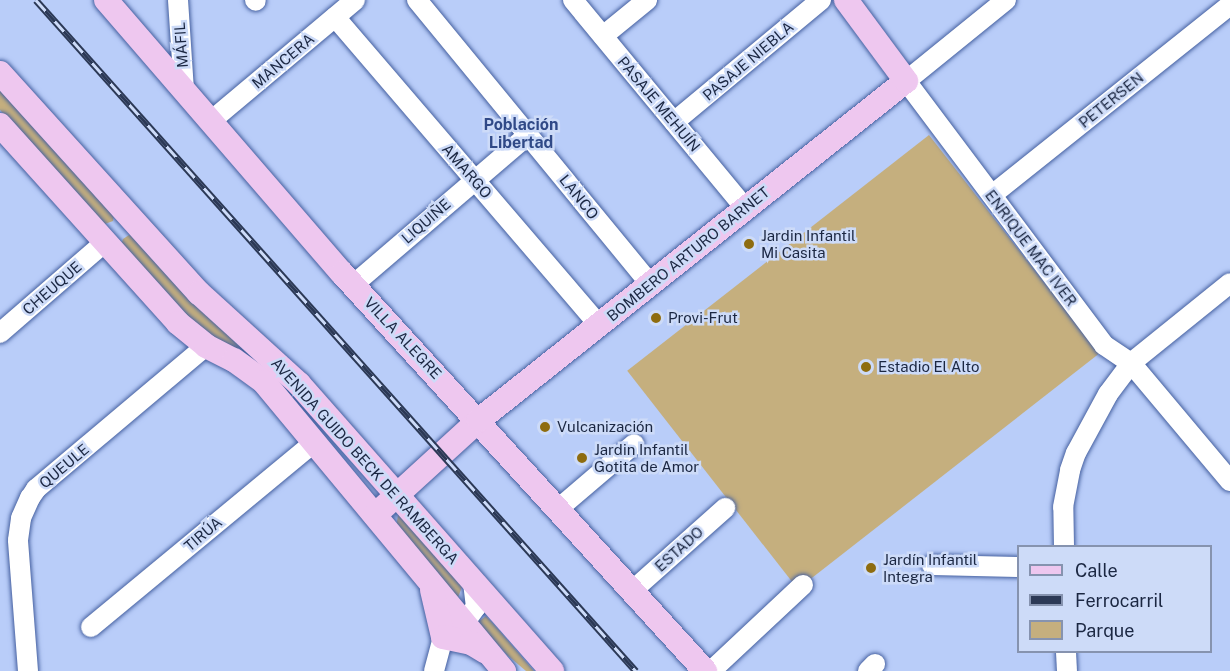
<!DOCTYPE html>
<meta charset="utf-8">
<style>
body{margin:0}
#map{position:relative;width:1230px;height:671px;overflow:hidden;background:#b9cdf9;font-family:"Public Sans",sans-serif}
div>[style]{position:absolute}
.green>*{inset:0;background:#c5af7e;transform-origin:0 0}
.roads{filter:drop-shadow(0 0 2px #4560a0) drop-shadow(0 0 2px #4560a0)}
.minor>*{height:20px;margin:-10px;padding:0 10px;transform-origin:10px;border-radius:10px;background:#fff}
.major>*{height:24px;margin:-12px;padding:0 12px;transform-origin:12px;border-radius:12px;background:#eec7ef}
.rail>*{height:7px;margin-top:-3.5px;transform-origin:0;background:repeating-linear-gradient(90deg,#cddbf8 0 14px,#2c3956 0 28px);box-sizing:border-box;border-block:2px solid #2c3956}
.dots>*{width:16px;height:16px;translate:-50% -50%;box-sizing:border-box;border:3px solid #cddbf8;border-radius:50%}
span{translate:-50% -50%;white-space:nowrap;text-align:center;line-height:1.15;-webkit-text-stroke:5px #cddbf8;paint-order:stroke}
.street-label{font-size:15px;color:#1b2742}
.poi-label{font-size:15px;color:#1b2742}
.left{translate:0 -50%;text-align:left}
.neighbourhood-label{font-size:16px;color:#304987;font-weight:700}
.legend{position:absolute;left:1017px;top:545px;width:195px;height:108px;box-sizing:border-box;background:#cddbf8;border:2px solid #8693af;margin:0;padding:8px 10px;list-style:none;font-size:18px;color:#1b2742}
.legend li{display:flex;align-items:center;gap:12px;height:30px}
.legend b{width:30px;border:2px solid #8693af}
</style>
<div id="map">
<div class="green">
<i style="clip-path:polygon(0 89px,114px 215px,113px 221px,105px 224px,100px 221px,0 110px)"></i>
<i style="left:929px;top:135px;width:277px;height:383px;rotate:52deg"></i>
<i style="clip-path:polygon(129px 235px,134px 236px,278px 382px,189px 321px,121px 245px,123px 239px)"></i>
<i style="clip-path:polygon(399px 510px,459px 581px,462px 587px,457px 600px,396px 527px)"></i>
<i style="clip-path:polygon(486px 616px,497px 628px,534px 671px,526px 671px,507px 655px,478px 622px)"></i>
</div>
<div class="roads">
<div class="minor">
<i style="left:178px;top:0;width:90px;rotate:86.2deg"></i>
<i style="left:255px;top:0;width:1px;rotate:45deg"></i>
<i style="left:417px;top:0;width:367px;rotate:50.6deg"></i>
<i style="left:573px;top:0;width:270px;rotate:50.4deg"></i>
<i style="left:1006px;top:0;width:129px;rotate:141deg"></i>
<i style="left:906px;top:81px;width:330px;rotate:53.1deg"></i>
<i style="left:1104px;top:345px;width:32px;rotate:34deg"></i>
<i style="left:1131px;top:363px;width:154px;rotate:50deg"></i>
<i style="left:335px;top:17px;width:406px;rotate:49.4deg"></i>
<i style="left:603px;top:36px;width:57px;rotate:-39.3deg"></i>
<i style="left:211px;top:121px;width:188px;rotate:-40deg"></i>
<i style="left:674px;top:122px;width:191px;rotate:-39.7deg"></i>
<i style="left:992px;top:195px;width:305px;rotate:-38.6deg"></i>
<i style="left:353px;top:285px;width:230px;rotate:-40.6deg"></i>
<i style="left:0;top:333px;width:139px;rotate:-40.9deg"></i>
<i style="left:558px;top:509px;width:100px;rotate:-40.5deg"></i>
<i style="left:1064px;top:546px;width:39px;rotate:-91deg"></i>
<i style="left:1063px;top:507px;width:38px;rotate:-79deg"></i>
<i style="left:1070px;top:470px;width:18px;rotate:-71deg"></i>
<i style="left:1076px;top:453px;width:67px;rotate:-61.5deg"></i>
<i style="left:1108px;top:394px;width:39px;rotate:-53deg"></i>
<i style="left:1131px;top:363px;width:127px;rotate:-38.9deg"></i>
<i style="left:932px;top:565px;width:86px;rotate:1.3deg"></i>
<i style="left:632px;top:591px;width:125px;rotate:-41.7deg"></i>
<i style="left:91px;top:627px;width:291px;rotate:-39.6deg"></i>
<i style="left:1066px;top:652px;width:19px;rotate:87deg"></i>
<i style="left:28px;top:671px;width:131px;rotate:-94.4deg"></i>
<i style="left:18px;top:540px;width:22px;rotate:-82deg"></i>
<i style="left:21px;top:518px;width:22px;rotate:-66deg"></i>
<i style="left:30px;top:498px;width:11px;rotate:-56deg"></i>
<i style="left:36px;top:489px;width:222px;rotate:-40.1deg"></i>
<i style="left:434px;top:671px;width:35px;rotate:-75deg"></i>
<i style="left:443px;top:637px;width:27px;rotate:-34deg"></i>
<i style="left:465px;top:622px;width:19px;rotate:-54deg"></i>
<i style="left:476px;top:607px;width:25px;rotate:-97deg"></i>
<i style="left:711px;top:671px;width:126px;rotate:-43.1deg"></i>
<i style="left:868px;top:671px;width:10px;rotate:-45deg"></i>
</div>
<div class="major">
<i style="left:106px;top:0;width:361px;rotate:49.2deg"></i>
<i style="left:342px;top:273px;width:539px;rotate:47.63deg"></i>
<i style="left:0;top:73px;width:297px;rotate:47.9deg"></i>
<i style="left:199px;top:293px;width:135px;rotate:42.3deg"></i>
<i style="left:299px;top:384px;width:383px;rotate:48.6deg"></i>
<i style="left:0;top:125px;width:266px;rotate:48deg"></i>
<i style="left:178px;top:323px;width:36px;rotate:39deg"></i>
<i style="left:206px;top:346px;width:31px;rotate:27deg"></i>
<i style="left:234px;top:360px;width:37px;rotate:36deg"></i>
<i style="left:264px;top:382px;width:376px;rotate:50.3deg"></i>
<i style="left:375px;top:515px;width:141px;rotate:-42.4deg"></i>
<i style="left:479px;top:420px;width:545px;rotate:-38.45deg"></i>
<i style="left:906px;top:81px;width:101px;rotate:-126.5deg"></i>
<i style="left:432px;top:590px;width:48px;rotate:76.8deg"></i>
<i style="left:443px;top:637px;width:29px;rotate:12deg"></i>
<i style="left:471px;top:643px;width:17px;rotate:31deg"></i>
</div>
</div>
<div class="rail">
<i style="left:36px;top:0;width:900px;rotate:48.2deg"></i>
</div>
<div class="dots">
<i style="left:749px;top:244px;background:#8e6c0f"></i>
<i style="left:656px;top:318px;background:#8e6c0f"></i>
<i style="left:866px;top:367px;background:#8e6c0f"></i>
<i style="left:545px;top:427px;background:#8e6c0f"></i>
<i style="left:582px;top:458px;background:#8e6c0f"></i>
<i style="left:871px;top:568px;background:#8e6c0f"></i>
</div>
<div class="street-label">
<span style="left:181px;top:45px;rotate:-94deg">MÁFIL</span>
<span style="left:283px;top:61px;rotate:-40deg">MANCERA</span>
<span style="left:748px;top:61px;rotate:-40deg">PASAJE NIEBLA</span>
<span style="left:1111px;top:100px;rotate:-39deg">PETERSEN</span>
<span style="left:659px;top:104px;rotate:50deg">PASAJE MEHUÍN</span>
<span style="left:467px;top:171px;rotate:49deg">AMARGO</span>
<span style="left:579px;top:197px;rotate:51deg">LANCO</span>
<span style="left:426px;top:221px;rotate:-41deg">LIQUIÑE</span>
<span style="left:1031px;top:248px;rotate:53deg">ENRIQUE MAC IVER</span>
<span style="left:688px;top:254px;rotate:-39deg">BOMBERO ARTURO BARNET</span>
<span style="left:52px;top:288px;rotate:-41deg">CHEUQUE</span>
<span style="left:403px;top:338px;rotate:47deg">VILLA ALEGRE</span>
<span style="left:365px;top:461px;rotate:48deg">AVENIDA GUIDO BECK DE RAMBERGA</span>
<span style="left:64px;top:466px;rotate:-40deg">QUEULE</span>
<span style="left:203px;top:534px;rotate:-40deg">TIRÚA</span>
<span style="left:679px;top:549px;rotate:-42deg">ESTADO</span>
</div>
<div class="poi-label">
<span class="left" style="left:761px;top:244px">Jardin Infantil<br>Mi Casita</span>
<span class="left" style="left:668px;top:318px">Provi-Frut</span>
<span class="left" style="left:878px;top:367px">Estadio El Alto</span>
<span class="left" style="left:557px;top:427px">Vulcanización</span>
<span class="left" style="left:594px;top:458px">Jardin Infantil<br>Gotita de Amor</span>
<span class="left" style="left:883px;top:568px">Jardín Infantil<br>Integra</span>
</div>
<div class="neighbourhood-label">
<span style="left:521px;top:134px">Población<br>Libertad</span>
</div>
<ul class="legend">
<li><b style="height:8px;background:#eec7ef"></b>Calle</li>
<li><b style="height:8px;background:#2c3956"></b>Ferrocarril</li>
<li><b style="height:16px;background:#c5af7e"></b>Parque</li>
</ul>
</div>
